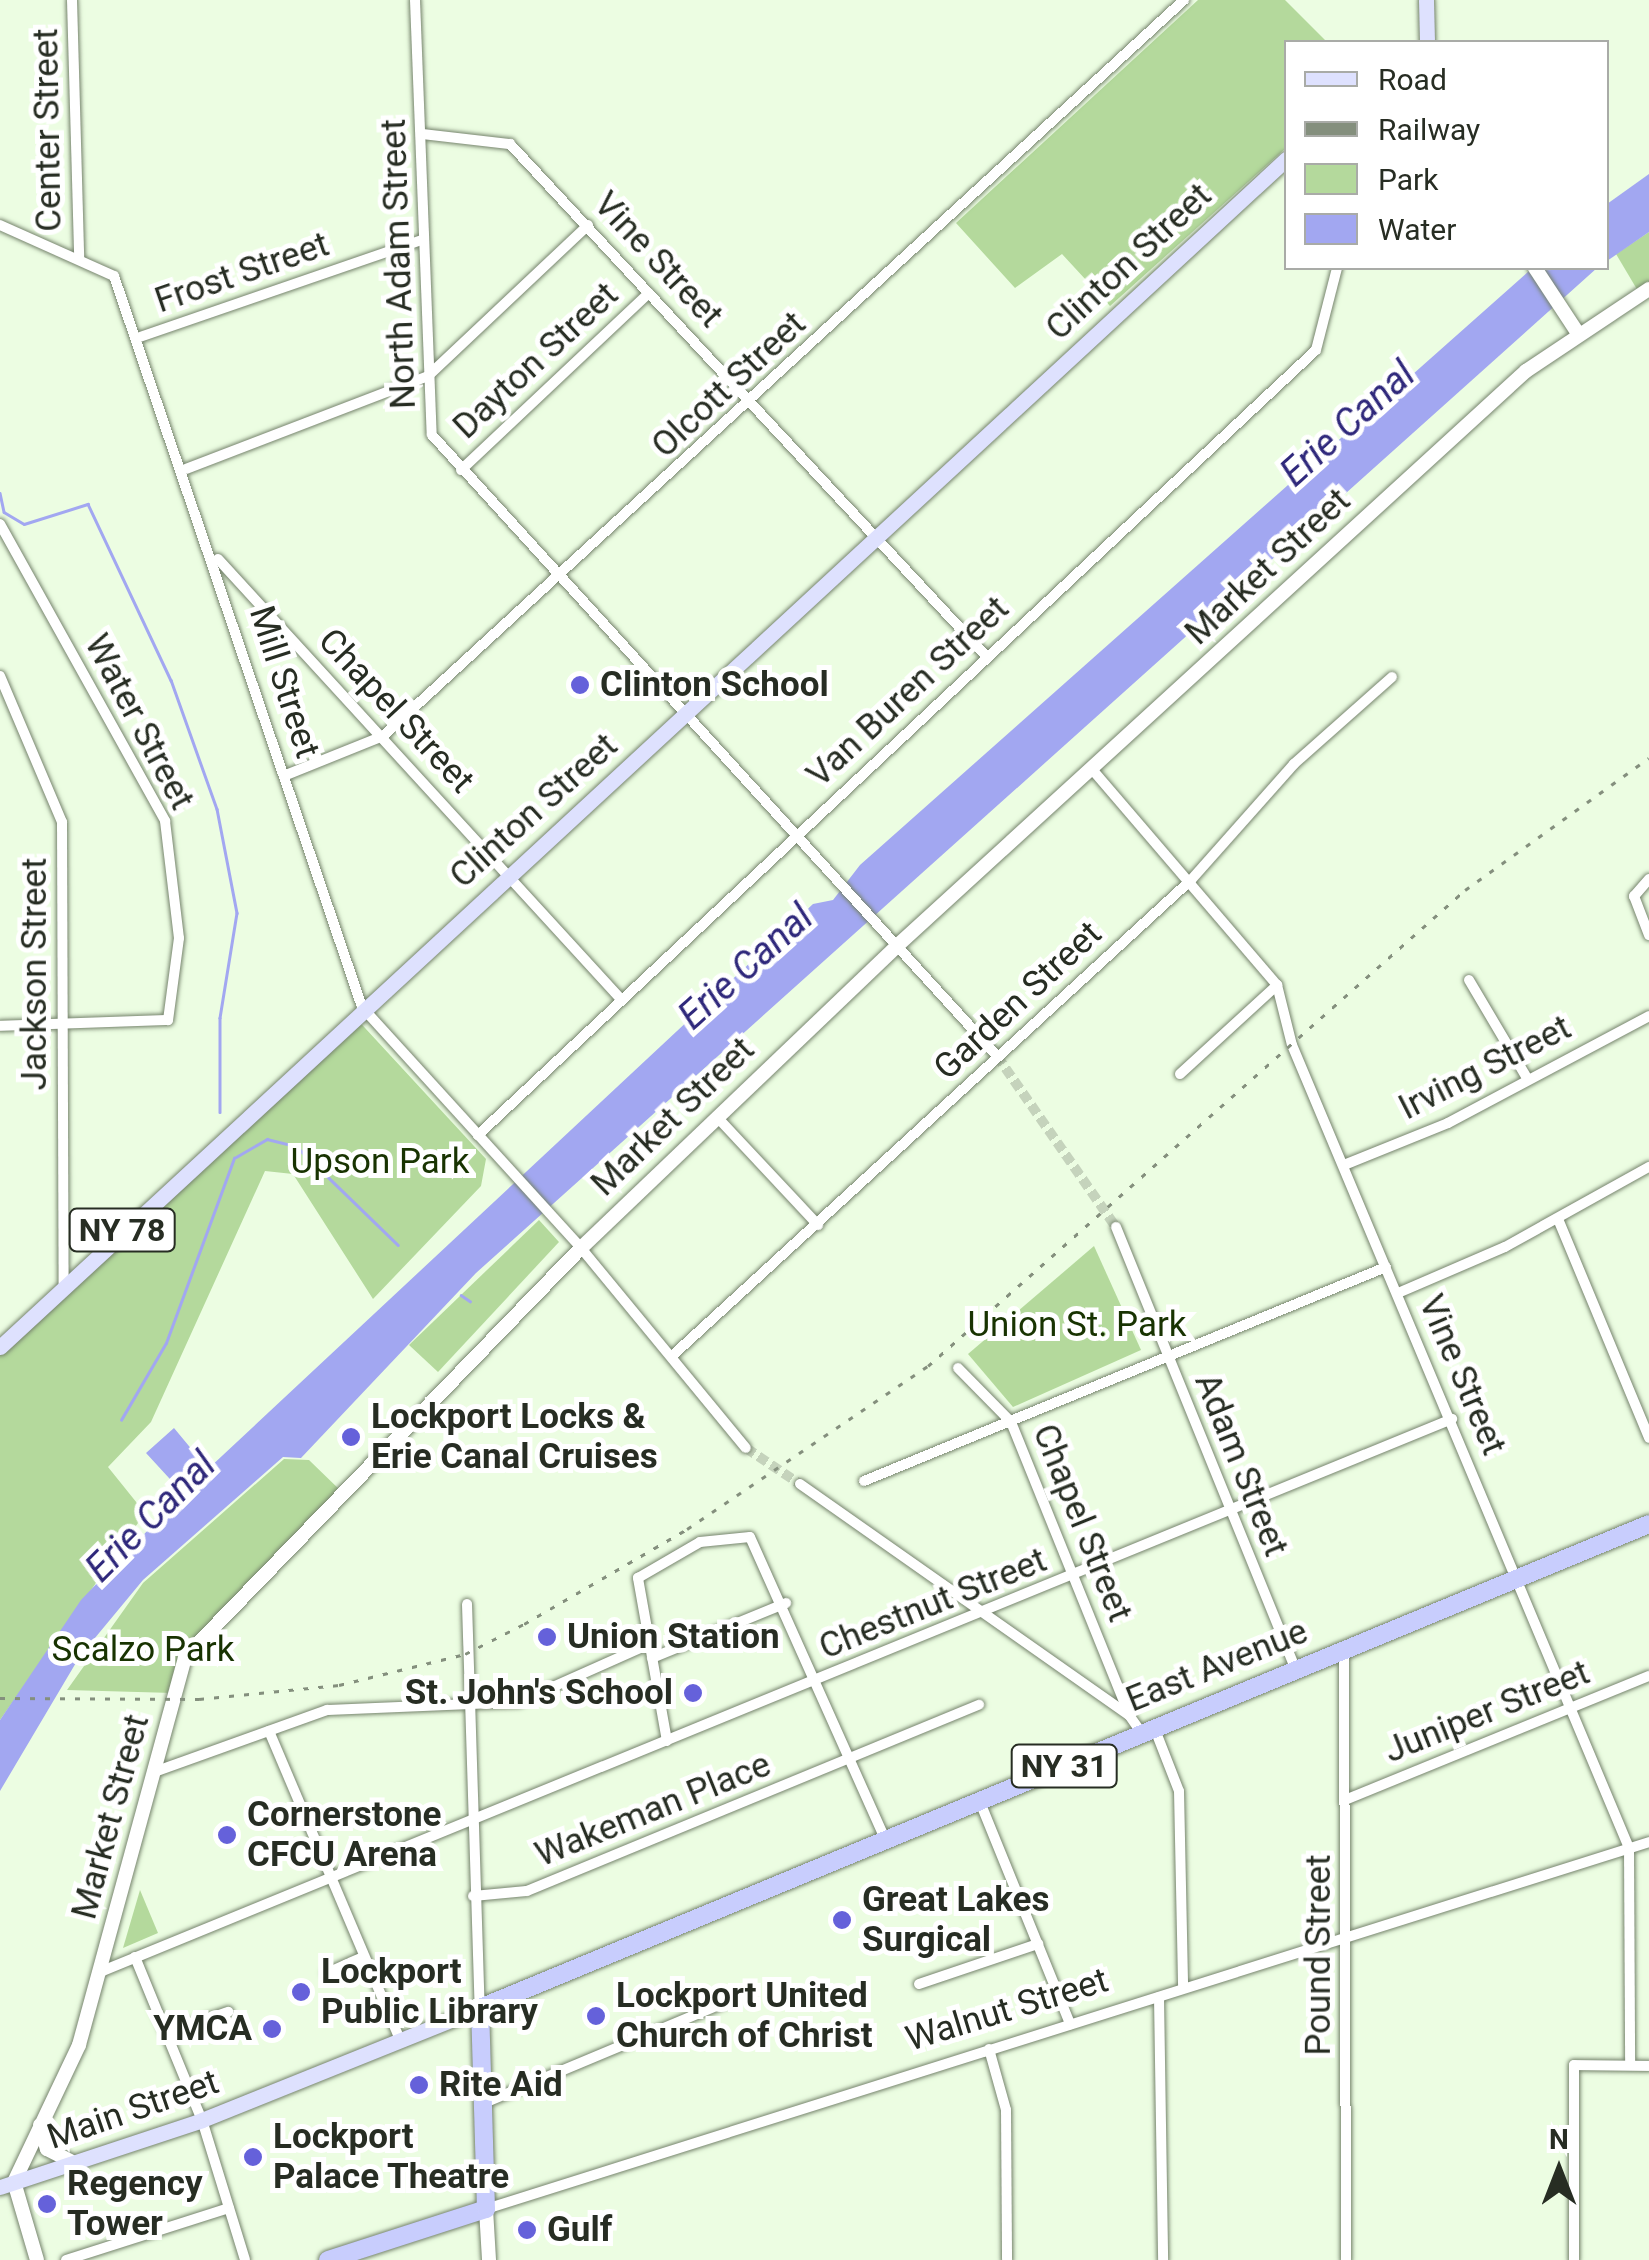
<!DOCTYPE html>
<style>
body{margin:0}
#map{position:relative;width:1649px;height:2260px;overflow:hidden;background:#ecfde2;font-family:Roboto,sans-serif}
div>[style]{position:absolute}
.green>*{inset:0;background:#b4d99c}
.water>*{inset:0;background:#a2a7f1}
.stream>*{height:2.5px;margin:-1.25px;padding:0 1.25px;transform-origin:1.25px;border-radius:1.25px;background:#a2a7f1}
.street-tunnel>*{height:10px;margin-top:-5px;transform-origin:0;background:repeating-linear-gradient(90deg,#c5d3bc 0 10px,transparent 0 15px)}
.roads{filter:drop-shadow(0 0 2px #76846d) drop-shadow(0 0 2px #76846d)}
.street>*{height:10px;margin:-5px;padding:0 5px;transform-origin:5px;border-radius:5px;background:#fff}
.secondary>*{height:14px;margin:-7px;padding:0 7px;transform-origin:7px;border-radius:7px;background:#fff}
.primary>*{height:15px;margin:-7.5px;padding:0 7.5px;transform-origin:7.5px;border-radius:7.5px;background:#dee1fe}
.highway>*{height:18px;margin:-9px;padding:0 9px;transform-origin:9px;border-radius:9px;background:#c8cdfd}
.rail>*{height:2.5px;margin-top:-1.25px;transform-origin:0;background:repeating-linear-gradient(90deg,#848f7d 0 5px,transparent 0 15px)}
.dots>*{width:28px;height:28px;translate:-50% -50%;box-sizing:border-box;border:5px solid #fff;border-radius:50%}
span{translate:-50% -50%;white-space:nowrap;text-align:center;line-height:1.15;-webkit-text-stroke:10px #fff;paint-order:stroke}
.shield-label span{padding:2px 8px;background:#fff;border:2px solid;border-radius:8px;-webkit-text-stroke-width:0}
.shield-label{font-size:32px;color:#272d23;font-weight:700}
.street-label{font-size:35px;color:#272d23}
.poi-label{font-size:35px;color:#272d23;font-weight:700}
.left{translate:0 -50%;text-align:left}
.right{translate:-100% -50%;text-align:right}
.park-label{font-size:35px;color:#183301}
.water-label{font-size:38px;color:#2f287b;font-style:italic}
.legend{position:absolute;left:1284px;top:40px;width:325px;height:230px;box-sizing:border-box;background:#fff;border:2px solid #a9aba7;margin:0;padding:12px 18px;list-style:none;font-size:30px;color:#272d23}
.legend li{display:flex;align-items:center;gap:20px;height:50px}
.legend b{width:50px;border:2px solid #a9aba7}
.north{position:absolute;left:1509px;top:2120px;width:100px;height:100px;-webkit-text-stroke:8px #fff;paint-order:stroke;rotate:0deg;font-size:28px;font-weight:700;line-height:40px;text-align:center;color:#272d23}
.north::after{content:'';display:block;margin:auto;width:35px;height:45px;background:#272d23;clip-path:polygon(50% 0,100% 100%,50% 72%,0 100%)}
</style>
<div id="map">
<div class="green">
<i style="clip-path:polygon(1198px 0,1285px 0,1327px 42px,1286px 42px,1286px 148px,1110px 306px,1062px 254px,1015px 288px,956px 223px)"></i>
<i style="clip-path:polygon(1649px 232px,1649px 284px,1638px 291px,1616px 254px)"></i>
<i style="clip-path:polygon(353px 1015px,486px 1159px,481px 1186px,373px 1299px,293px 1174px,265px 1171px,151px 1422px,108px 1467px,145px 1513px,0 1720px,0 1352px)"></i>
<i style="clip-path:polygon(539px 1220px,559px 1242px,438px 1372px,409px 1345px)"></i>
<i style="clip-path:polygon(1094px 1246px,1141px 1350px,1013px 1407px,968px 1354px)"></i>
<i style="clip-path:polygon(284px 1459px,309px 1460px,343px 1493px,183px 1656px,173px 1693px,67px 1690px,143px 1583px)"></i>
<i style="clip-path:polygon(140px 1890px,158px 1933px,123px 1948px)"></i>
</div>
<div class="water">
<i style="clip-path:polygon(1649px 174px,1649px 232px,1607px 261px,1607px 204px)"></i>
<i style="clip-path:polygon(1597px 268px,476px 1273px,301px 1458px,283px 1457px,143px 1580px,80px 1656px,0 1791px,0 1720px,81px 1600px,196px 1480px,180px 1490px,146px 1453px,174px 1428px,208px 1469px,813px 904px,833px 900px,860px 865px,1529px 271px)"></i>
</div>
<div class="stream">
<i style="left:0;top:493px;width:19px;rotate:78deg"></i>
<i style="left:4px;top:512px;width:23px;rotate:31deg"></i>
<i style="left:24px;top:524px;width:67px;rotate:-17.4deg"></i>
<i style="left:88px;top:504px;width:195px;rotate:64.8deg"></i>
<i style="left:171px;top:680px;width:137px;rotate:70.4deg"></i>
<i style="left:217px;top:809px;width:106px;rotate:79.1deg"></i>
<i style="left:237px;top:913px;width:106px;rotate:99.2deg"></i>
<i style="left:220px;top:1018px;width:94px;rotate:90deg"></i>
<i style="left:236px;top:1157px;width:36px;rotate:-30deg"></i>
<i style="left:267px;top:1139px;width:30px;rotate:14deg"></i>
<i style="left:296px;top:1146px;width:142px;rotate:44.1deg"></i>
<i style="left:461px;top:1295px;width:11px;rotate:34deg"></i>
<i style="left:121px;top:1420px;width:89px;rotate:-59.7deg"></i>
<i style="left:166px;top:1343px;width:197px;rotate:-69.8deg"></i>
</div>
<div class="street-tunnel">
<i style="left:997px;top:1056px;width:208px;rotate:55.2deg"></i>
<i style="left:746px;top:1448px;width:65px;rotate:33.7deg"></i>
</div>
<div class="roads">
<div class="street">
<i style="left:72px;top:0;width:258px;rotate:88.4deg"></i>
<i style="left:415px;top:0;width:435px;rotate:87.8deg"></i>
<i style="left:432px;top:435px;width:840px;rotate:47.7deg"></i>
<i style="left:423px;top:134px;width:88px;rotate:6.6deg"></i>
<i style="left:510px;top:144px;width:699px;rotate:47.09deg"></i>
<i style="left:0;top:225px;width:125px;rotate:24.1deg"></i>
<i style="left:114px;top:276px;width:772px;rotate:71.26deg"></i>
<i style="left:362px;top:1007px;width:326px;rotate:47.7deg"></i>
<i style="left:581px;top:1248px;width:259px;rotate:50.5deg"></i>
<i style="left:137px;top:338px;width:301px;rotate:-19deg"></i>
<i style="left:186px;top:469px;width:259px;rotate:-21deg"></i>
<i style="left:428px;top:376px;width:220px;rotate:-43.3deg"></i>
<i style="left:461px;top:470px;width:258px;rotate:-43.3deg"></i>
<i style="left:0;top:524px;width:340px;rotate:60.9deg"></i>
<i style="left:165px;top:821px;width:118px;rotate:83.2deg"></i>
<i style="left:179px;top:938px;width:83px;rotate:97.6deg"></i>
<i style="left:168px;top:1020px;width:168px;rotate:178deg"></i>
<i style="left:218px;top:559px;width:594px;rotate:47.53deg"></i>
<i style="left:0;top:676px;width:159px;rotate:67deg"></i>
<i style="left:62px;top:822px;width:462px;rotate:89.8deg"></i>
<i style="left:1091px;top:768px;width:286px;rotate:49.4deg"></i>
<i style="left:1277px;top:985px;width:62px;rotate:76deg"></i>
<i style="left:1292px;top:1045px;width:871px;rotate:67.23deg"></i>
<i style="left:1629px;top:1848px;width:217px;rotate:89.7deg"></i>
<i style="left:286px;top:775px;width:105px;rotate:-21.9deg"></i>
<i style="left:383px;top:736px;width:1088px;rotate:-42.58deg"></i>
<i style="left:1649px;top:879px;width:23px;rotate:131deg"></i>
<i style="left:1634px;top:896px;width:42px;rotate:69deg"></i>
<i style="left:1469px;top:980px;width:114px;rotate:59.4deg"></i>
<i style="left:1180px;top:1074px;width:132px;rotate:-42.5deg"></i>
<i style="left:717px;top:1117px;width:148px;rotate:46.9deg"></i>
<i style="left:478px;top:1135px;width:1148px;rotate:-43.13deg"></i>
<i style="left:1316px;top:350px;width:85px;rotate:-75.6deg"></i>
<i style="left:1344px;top:1165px;width:112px;rotate:-22deg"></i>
<i style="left:1448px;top:1123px;width:228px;rotate:-28deg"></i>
<i style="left:1558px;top:1219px;width:237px;rotate:67.4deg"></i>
<i style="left:1116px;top:1227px;width:476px;rotate:67.9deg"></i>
<i style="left:1398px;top:1293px;width:116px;rotate:-23.3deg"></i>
<i style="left:1505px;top:1247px;width:165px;rotate:-29.1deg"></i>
<i style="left:672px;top:1356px;width:704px;rotate:-42.53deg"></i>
<i style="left:1191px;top:880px;width:155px;rotate:-48.4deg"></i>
<i style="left:1294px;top:764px;width:131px;rotate:-41.6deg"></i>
<i style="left:958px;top:1368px;width:76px;rotate:45.5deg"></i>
<i style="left:1011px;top:1422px;width:315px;rotate:68deg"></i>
<i style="left:864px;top:1481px;width:564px;rotate:-22.29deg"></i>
<i style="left:800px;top:1484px;width:402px;rotate:35.1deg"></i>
<i style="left:1129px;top:1715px;width:21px;rotate:55deg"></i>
<i style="left:467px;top:1604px;width:404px;rotate:88.2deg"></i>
<i style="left:1344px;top:1650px;width:610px;rotate:89.81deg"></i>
<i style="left:652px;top:1658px;width:145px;rotate:-22.3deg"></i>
<i style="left:1154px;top:1727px;width:69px;rotate:68.7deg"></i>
<i style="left:1179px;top:1791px;width:197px;rotate:88.8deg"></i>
<i style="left:269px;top:1731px;width:336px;rotate:67deg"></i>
<i style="left:667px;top:1741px;width:166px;rotate:-100.1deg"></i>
<i style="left:638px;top:1578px;width:72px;rotate:-30.1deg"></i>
<i style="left:700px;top:1542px;width:50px;rotate:-5.7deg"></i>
<i style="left:750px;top:1537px;width:329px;rotate:65.9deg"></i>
<i style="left:154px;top:1772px;width:184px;rotate:-19.7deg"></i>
<i style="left:327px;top:1710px;width:192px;rotate:-2.4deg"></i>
<i style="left:519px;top:1702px;width:142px;rotate:-24deg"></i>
<i style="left:1345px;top:1800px;width:328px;rotate:-22.2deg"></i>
<i style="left:980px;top:1802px;width:240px;rotate:67.9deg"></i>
<i style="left:473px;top:1896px;width:54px;rotate:-5.3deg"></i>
<i style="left:527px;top:1891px;width:489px;rotate:-22.4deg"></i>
<i style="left:135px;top:1957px;width:176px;rotate:67.7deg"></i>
<i style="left:202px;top:2120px;width:146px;rotate:72.9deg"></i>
<i style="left:100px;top:1972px;width:1461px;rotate:-22.25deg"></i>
<i style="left:327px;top:1973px;width:37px;rotate:-24deg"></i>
<i style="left:919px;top:1984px;width:126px;rotate:-18.6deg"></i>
<i style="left:1159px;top:1997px;width:263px;rotate:89.1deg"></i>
<i style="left:167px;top:2033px;width:65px;rotate:-19deg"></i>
<i style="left:989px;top:2049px;width:63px;rotate:74.4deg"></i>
<i style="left:1006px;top:2110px;width:150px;rotate:89.6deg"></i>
<i style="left:482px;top:2104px;width:270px;rotate:-22.7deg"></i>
<i style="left:486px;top:2209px;width:1220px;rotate:-17.51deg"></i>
<i style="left:66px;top:2260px;width:171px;rotate:-17.7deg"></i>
<i style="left:1574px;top:2260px;width:195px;rotate:-90deg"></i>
<i style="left:1574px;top:2065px;width:75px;rotate:0.8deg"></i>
</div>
<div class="secondary">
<i style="left:1535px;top:268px;width:77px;rotate:56.7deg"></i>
<i style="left:40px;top:2125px;width:25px;rotate:74deg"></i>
<i style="left:47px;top:2149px;width:30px;rotate:27deg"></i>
<i style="left:486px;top:2209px;width:51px;rotate:86.6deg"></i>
<i style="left:37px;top:2260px;width:81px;rotate:-106.4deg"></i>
<i style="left:14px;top:2182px;width:152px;rotate:-64.6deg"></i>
<i style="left:79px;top:2045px;width:402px;rotate:-74.7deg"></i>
<i style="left:185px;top:1657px;width:569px;rotate:-45.93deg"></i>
<i style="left:581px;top:1248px;width:439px;rotate:-43.7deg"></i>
<i style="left:898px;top:945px;width:851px;rotate:-42.43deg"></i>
<i style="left:1526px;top:371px;width:148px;rotate:-33.7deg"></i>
</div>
<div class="primary">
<i style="left:1426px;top:0;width:42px;rotate:88.6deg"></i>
<i style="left:0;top:1347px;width:1751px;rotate:-42.73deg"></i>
<i style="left:0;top:2187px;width:213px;rotate:-18.3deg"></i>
<i style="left:202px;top:2120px;width:300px;rotate:-21.9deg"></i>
</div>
<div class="highway">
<i style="left:328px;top:2260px;width:166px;rotate:-17.9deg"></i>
<i style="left:486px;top:2209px;width:201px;rotate:-91.7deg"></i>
<i style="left:480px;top:2008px;width:1265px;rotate:-22.49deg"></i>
</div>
</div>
<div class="rail">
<i style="left:0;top:1698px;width:199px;rotate:0.3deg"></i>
<i style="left:199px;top:1699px;width:141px;rotate:-5.7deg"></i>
<i style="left:339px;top:1685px;width:130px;rotate:-13.8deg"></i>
<i style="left:465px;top:1654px;width:66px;rotate:-27deg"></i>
<i style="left:524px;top:1624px;width:189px;rotate:-30.2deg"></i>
<i style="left:687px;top:1529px;width:291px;rotate:-34.1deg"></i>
<i style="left:928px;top:1366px;width:718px;rotate:-41.55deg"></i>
<i style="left:1465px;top:890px;width:226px;rotate:-35.7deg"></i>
</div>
<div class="dots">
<i style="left:580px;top:685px;background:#6561da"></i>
<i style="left:351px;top:1437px;background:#6561da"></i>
<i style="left:547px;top:1637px;background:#6561da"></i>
<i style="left:693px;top:1693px;background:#6561da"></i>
<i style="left:227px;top:1835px;background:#6561da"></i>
<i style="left:842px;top:1920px;background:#6561da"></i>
<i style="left:301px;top:1992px;background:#6561da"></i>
<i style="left:596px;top:2016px;background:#6561da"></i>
<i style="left:272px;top:2029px;background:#6561da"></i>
<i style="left:419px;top:2085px;background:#6561da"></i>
<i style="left:253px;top:2157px;background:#6561da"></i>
<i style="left:47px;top:2204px;background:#6561da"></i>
<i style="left:527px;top:2230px;background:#6561da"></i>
</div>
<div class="shield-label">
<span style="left:122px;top:1230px">NY 78</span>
<span style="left:1064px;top:1766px">NY 31</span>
</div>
<div class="street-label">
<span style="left:48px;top:130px;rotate:-91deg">Center Street</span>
<span style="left:658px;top:260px;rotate:47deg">Vine Street</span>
<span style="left:1129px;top:262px;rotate:-43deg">Clinton Street</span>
<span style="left:399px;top:264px;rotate:-92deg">North Adam Street</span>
<span style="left:242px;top:273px;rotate:-19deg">Frost Street</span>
<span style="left:536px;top:361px;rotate:-43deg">Dayton Street</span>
<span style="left:729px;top:385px;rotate:-43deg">Olcott Street</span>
<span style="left:1268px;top:567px;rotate:-43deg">Market Street</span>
<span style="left:284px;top:682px;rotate:72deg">Mill Street</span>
<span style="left:908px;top:692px;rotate:-43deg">Van Buren Street</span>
<span style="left:396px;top:711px;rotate:47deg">Chapel Street</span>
<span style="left:139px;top:722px;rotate:62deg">Water Street</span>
<span style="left:534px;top:811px;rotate:-42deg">Clinton Street</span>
<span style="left:35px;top:974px;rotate:-90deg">Jackson Street</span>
<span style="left:1018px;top:1001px;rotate:-43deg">Garden Street</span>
<span style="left:1485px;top:1068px;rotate:-27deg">Irving Street</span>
<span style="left:673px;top:1117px;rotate:-44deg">Market Street</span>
<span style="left:1462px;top:1375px;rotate:67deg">Vine Street</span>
<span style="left:1241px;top:1465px;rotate:68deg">Adam Street</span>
<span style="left:1082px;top:1523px;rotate:68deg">Chapel Street</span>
<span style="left:933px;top:1604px;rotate:-22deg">Chestnut Street</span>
<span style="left:1217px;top:1666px;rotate:-22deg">East Avenue</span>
<span style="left:1487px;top:1712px;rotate:-22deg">Juniper Street</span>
<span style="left:653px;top:1810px;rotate:-22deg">Wakeman Place</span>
<span style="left:111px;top:1817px;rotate:-75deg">Market Street</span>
<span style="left:1319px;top:1955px;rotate:-90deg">Pound Street</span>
<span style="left:1007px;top:2010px;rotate:-17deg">Walnut Street</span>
<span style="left:133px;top:2110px;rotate:-19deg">Main Street</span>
</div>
<div class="poi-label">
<span class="left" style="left:600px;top:685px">Clinton School</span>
<span class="left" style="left:371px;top:1437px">Lockport Locks &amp;<br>Erie Canal Cruises</span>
<span class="left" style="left:567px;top:1637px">Union Station</span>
<span class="right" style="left:673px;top:1693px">St. John's School</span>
<span class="left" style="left:247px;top:1835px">Cornerstone<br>CFCU Arena</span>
<span class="left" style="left:862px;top:1920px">Great Lakes<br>Surgical</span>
<span class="left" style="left:321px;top:1992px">Lockport<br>Public Library</span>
<span class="left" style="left:616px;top:2016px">Lockport United<br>Church of Christ</span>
<span class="right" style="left:252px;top:2029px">YMCA</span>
<span class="left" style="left:439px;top:2085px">Rite Aid</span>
<span class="left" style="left:273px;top:2157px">Lockport<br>Palace Theatre</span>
<span class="left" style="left:67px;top:2204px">Regency<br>Tower</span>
<span class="left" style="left:547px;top:2230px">Gulf</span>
</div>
<div class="park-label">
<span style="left:380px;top:1162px">Upson Park</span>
<span style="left:1077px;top:1325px">Union St. Park</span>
<span style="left:143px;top:1650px">Scalzo Park</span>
</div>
<div class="water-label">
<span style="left:1348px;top:424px;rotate:-42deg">Erie Canal</span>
<span style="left:746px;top:967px;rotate:-42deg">Erie Canal</span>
<span style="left:151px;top:1517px;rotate:-45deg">Erie Canal</span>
</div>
<ul class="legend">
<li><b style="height:12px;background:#dee1fe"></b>Road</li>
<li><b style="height:12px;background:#848f7d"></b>Railway</li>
<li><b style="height:28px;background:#b4d99c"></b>Park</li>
<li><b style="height:28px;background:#a2a7f1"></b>Water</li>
</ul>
<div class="north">N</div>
</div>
